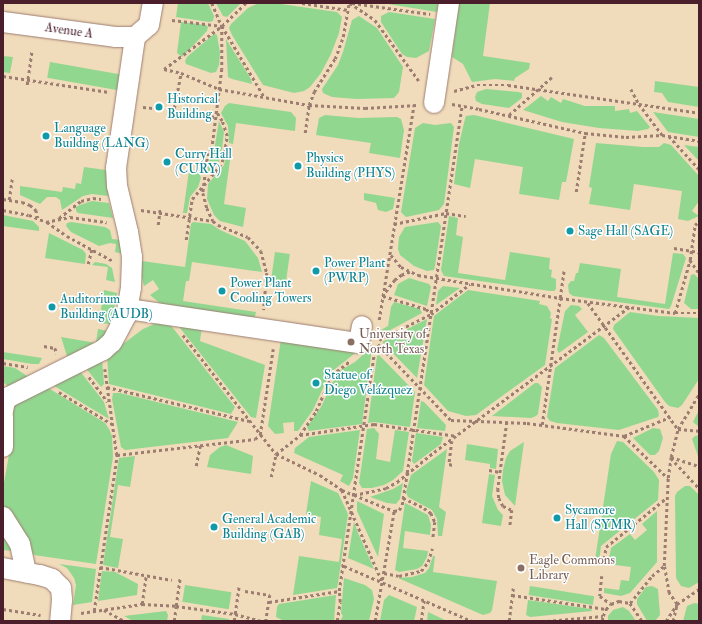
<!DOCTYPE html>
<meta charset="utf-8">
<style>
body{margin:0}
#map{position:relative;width:702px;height:624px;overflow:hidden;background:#f0dbba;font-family:"IM FELL Double Pica",serif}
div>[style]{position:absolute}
.green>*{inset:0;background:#92d790;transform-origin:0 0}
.path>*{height:2.5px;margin-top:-1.25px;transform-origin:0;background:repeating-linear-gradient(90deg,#9d7d72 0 3px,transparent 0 6px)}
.roads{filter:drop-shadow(0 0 1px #9d7d72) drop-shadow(0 0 1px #9d7d72)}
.minor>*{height:20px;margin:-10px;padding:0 10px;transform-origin:10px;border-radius:10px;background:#fff}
.path-bridge>*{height:2.5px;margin-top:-1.25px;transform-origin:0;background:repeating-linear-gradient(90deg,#9d7d72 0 3px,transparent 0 6px)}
.dots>*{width:11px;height:11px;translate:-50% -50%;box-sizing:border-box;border:2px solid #fff;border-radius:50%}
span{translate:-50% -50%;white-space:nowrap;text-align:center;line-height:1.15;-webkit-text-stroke:3px #fff;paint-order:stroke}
.street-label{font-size:13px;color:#4a1f2b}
.culture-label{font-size:13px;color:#0d838f}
.left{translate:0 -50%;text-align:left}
.education-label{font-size:13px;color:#785e54}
.frame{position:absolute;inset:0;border:4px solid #4a1f2b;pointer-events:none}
</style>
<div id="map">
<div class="green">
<i style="clip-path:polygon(178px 3px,208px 3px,214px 16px,213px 21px,209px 22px,176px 17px)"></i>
<i style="clip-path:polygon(216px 3px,241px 3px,227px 17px,223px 16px)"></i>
<i style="clip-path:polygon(259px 3px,274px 3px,337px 12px,342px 17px,339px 33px,331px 54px,321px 73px,310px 87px,304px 91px,294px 93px,263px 85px,232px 35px,229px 28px,231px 24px,248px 8px)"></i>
<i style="clip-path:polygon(382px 3px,438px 3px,437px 12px)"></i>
<i style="clip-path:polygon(459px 3px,490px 3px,483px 56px,530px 63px,529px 69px,515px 78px,514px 81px,495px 79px,472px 82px,463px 64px,452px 57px)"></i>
<i style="clip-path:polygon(389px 12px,435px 19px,429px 51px,416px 58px,407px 57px,402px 54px,381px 22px,381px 16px)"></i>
<i style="clip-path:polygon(359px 16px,377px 28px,403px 67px,399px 92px,394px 98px,356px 99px,332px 97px,323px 93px,322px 89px,338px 65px,343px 52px,352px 20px)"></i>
<i style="clip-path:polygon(181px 22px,206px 25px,208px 27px,207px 31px,182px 57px,177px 53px)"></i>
<i style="clip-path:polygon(214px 34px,217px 35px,220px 53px,219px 65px,216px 72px,211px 73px,186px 64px,185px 61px,187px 57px)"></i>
<i style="clip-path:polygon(226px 39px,251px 79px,252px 84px,232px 79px,228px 77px)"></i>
<i style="clip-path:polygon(3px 56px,13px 57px,10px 73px,3px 72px)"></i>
<i style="left:50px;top:62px;width:72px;height:16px;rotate:10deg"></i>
<i style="clip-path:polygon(655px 81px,699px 87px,699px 107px,668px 102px,662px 93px,654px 92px)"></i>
<i style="clip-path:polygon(486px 89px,518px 92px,522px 93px,522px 98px,509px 108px,482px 104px,476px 101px,475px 97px,477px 92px)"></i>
<i style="clip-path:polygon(541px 96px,548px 101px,551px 97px,561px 103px,563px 99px,585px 106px,615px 106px,615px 111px,629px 109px,630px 113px,637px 111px,650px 127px,648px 129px,638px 131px,599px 128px,562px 122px,523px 110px)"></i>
<i style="clip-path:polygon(229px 103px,291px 112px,296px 118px,295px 131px,236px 123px,233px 144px,229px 143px,228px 126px,221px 113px,225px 106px)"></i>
<i style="clip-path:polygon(653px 112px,699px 119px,699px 137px,668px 132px)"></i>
<i style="clip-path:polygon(325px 115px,358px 118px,397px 117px,401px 119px,404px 130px,400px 158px,369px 153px,371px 143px,316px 135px,319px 118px)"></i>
<i style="clip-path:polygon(474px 115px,574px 139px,566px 182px,562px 182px,559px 200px,519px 194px,523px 167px,475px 159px,470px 188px,454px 184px,459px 144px,465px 119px,466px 116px)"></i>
<i style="clip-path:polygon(219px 121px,224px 132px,221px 157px,218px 163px,207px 175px,210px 156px,214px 151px)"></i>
<i style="clip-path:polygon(423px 123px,435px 125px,451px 123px,454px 127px,444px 204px,439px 210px,406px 217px,401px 212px,415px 128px)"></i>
<i style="clip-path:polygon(596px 143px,643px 147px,659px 147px,664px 143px,671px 145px,699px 176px,699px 201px,692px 211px,699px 216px,688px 221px,678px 219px,682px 191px,634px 184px,630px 210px,589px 204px,592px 188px,589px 187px)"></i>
<i style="clip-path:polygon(684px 145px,699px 147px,699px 161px)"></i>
<i style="clip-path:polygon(227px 153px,231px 153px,224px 204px,246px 208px,243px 227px,220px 221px,214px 215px,207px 199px,208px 184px,224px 165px)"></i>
<i style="clip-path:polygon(84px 167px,106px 170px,108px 196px,92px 194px,83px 196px,62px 210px,60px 200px,56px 197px,47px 197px,40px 204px,20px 195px,20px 186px,62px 192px,63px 187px,75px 189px,76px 183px,81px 184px)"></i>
<i style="clip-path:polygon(189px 171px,199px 173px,201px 178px,198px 187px,190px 197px,187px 213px,183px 213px)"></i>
<i style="clip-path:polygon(364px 193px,395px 198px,393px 209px,386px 212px,378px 210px,376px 203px,364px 200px)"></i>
<i style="clip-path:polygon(92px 201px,109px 203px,113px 218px,78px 213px,76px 211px,76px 207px,80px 205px)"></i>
<i style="clip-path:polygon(3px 215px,33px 221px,39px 227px,39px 231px,3px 226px)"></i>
<i style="clip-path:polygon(449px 216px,458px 218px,456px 235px,463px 237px,458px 273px,505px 280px,510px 252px,550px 258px,549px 269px,552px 270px,551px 277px,556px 279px,556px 289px,554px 291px,550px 291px,444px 276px,441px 270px)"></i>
<i style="clip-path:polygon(71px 222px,105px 227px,110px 230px,112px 239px,121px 240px,123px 254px,115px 252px,116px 244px,110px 243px,99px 246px,71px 232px,66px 226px,67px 223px)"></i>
<i style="clip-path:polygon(193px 222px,211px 224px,220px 230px,245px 241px,258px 258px,262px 272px,192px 262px,189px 281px,186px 281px,183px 301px,256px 312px,254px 320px,162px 305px,150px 295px,159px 289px,153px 280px,144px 286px,141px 274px,142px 261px,185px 267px,191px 224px)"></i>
<i style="clip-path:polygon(438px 222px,441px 226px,435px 266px,434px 270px,427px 271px,414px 266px,400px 255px,398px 249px,399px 237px,405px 227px)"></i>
<i style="clip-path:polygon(49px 233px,83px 250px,86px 254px,85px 264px,45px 258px)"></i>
<i style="left:275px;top:252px;width:15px;height:33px;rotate:8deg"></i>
<i style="clip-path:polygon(673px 253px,683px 254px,686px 258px,671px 306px,669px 309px,573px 296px,569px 293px,568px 285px,571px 281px,574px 281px,576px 273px,578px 273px,580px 263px,621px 269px,617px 297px,665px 304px)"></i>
<i style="clip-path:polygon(95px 262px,106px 264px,112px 268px,115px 282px,106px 280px,108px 267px,92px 265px)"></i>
<i style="clip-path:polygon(694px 274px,699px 279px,699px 309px,691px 309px,684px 303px,691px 275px)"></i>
<i style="clip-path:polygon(409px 278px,429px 284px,431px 287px,427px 306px,394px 295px,398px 284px)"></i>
<i style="clip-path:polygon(443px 286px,460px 288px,436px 305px,438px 291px)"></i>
<i style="clip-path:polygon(104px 290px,117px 293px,112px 322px,109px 324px,99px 323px)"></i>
<i style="clip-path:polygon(468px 290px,540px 301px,539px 304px,547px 306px,551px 313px,550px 318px,552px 319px,545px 365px,476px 415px,466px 416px,448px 411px,424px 385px,434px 316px)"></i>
<i style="clip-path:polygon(394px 302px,420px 309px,422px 313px,381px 335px,381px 330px,388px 326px,391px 307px)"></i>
<i style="clip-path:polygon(571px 305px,579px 306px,582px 309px,575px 315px,588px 332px,559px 353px,557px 350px,565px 311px)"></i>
<i style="clip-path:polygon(630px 312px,658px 316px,699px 318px,699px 379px,682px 405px,678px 408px,669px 406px,665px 402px,613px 329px,614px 325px)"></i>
<i style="clip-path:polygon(427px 319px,417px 378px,382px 342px)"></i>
<i style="clip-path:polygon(161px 321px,169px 323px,235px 407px,231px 414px,109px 384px,107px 356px,143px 329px)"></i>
<i style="clip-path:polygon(176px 323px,202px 327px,200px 341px,265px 365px,256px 418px,251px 417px)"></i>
<i style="clip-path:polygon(98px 329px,108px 331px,106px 342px,70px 357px,67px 356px,61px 337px,96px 343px)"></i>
<i style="clip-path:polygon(599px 335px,604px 338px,658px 410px,659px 415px,658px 417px,619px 430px,557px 423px,550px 421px,547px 417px,555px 368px)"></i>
<i style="clip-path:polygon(281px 339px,359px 350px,330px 373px,313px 410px,298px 431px,294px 431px,294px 422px,283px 423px,284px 433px,275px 434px,268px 426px)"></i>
<i style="clip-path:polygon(3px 352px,42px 358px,39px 364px,32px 364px,3px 359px)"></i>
<i style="clip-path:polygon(366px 352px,371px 353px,371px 356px,362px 424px,309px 431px,307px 427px,321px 407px,335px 377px,341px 370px,355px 362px)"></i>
<i style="clip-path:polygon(379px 355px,415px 392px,410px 427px,374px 422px,368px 423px,377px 356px)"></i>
<i style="clip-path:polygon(102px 359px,104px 384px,101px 387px,85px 367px)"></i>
<i style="clip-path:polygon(3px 366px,15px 368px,30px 378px,11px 389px,3px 382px)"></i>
<i style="clip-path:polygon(79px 370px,104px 402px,109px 419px,51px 384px)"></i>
<i style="clip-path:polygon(535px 383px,538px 383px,542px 387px,538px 414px,536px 416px,531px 418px,492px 416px)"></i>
<i style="clip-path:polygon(45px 386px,105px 423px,109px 429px,112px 436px,113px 457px,96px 564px,34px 555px,3px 504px,3px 488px,11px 444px,10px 406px)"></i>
<i style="clip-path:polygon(113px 393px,120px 393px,238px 422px,228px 438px,125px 450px,121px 447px,112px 399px)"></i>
<i style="clip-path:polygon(421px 401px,424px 402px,446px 425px,445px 431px,417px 428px)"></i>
<i style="clip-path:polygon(699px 410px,699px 427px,693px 422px)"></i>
<i style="clip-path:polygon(374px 428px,379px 434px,376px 459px,390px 462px,395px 430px,409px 432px,403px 471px,393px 480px,384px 485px,372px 488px,362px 488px,359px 483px,367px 429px)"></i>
<i style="clip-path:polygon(653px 428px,660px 429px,663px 438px,659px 451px,655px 455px,650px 455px,633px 438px)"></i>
<i style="clip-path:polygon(360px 430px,353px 478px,349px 486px,340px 481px,343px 475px,294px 453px,295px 448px,309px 437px)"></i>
<i style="clip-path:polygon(416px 433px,443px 437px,441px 444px,414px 464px,412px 461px)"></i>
<i style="clip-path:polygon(699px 435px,699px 459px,692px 439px,695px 436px)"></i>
<i style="clip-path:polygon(617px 441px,623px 442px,654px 472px,659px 480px,658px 500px,601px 546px,599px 561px,595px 560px,611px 454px)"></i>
<i style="clip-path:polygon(524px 442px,515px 506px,505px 495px,502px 481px,503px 470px,506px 458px,510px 451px)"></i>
<i style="clip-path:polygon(467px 444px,498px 449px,496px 469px,490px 468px,490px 464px,465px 460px)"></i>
<i style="clip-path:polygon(226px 445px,253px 456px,251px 474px,207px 467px,210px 455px,220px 447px)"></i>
<i style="clip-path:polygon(447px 449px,439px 507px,446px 512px,442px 536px,438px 536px,437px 519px,432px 510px,408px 497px,406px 492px,411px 475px)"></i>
<i style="clip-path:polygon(135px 456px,130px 487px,118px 485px,110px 537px,123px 539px,118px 568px,103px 565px,119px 458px)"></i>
<i style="clip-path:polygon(489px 474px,495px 475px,492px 496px,498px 510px,503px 515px,501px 526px,482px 523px)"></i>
<i style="clip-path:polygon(311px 481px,338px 493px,348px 514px,338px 583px,337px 588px,293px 595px,299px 556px,339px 562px,342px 539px,319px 535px,321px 517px,306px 514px)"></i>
<i style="clip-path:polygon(403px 483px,400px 499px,396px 504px,387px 503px,370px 497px,393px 489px)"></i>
<i style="clip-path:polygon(685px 486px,690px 486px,699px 495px,699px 582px,689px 588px,681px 586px,676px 578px,675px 496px,677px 492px)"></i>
<i style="clip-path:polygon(357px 501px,384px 514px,378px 557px,357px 511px)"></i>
<i style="clip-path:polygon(405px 503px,428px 515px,431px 525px,430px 535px,405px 531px,403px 548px,428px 551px,427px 557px,422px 566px,417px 569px,399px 572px,395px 570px)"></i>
<i style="clip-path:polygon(657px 511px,657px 562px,630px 593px,621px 596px,604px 593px,604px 588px,619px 590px,621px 580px,629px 581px,631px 567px,608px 564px,611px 548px,630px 534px,635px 540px,647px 530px,642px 524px)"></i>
<i style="clip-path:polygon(354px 522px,358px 533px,374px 569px,348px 558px)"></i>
<i style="clip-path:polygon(3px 527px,12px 551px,3px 550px)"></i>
<i style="clip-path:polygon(433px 556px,435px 556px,433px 572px,497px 581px,492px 610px,490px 613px,483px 615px,398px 578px,412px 577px,425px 573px,429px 568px)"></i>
<i style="clip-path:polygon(59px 564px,96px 569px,92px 602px,73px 605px,76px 585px,74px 578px,67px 568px)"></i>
<i style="clip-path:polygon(102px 571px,115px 572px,138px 584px,137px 595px,98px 601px)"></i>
<i style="clip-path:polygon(344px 578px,365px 585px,372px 590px,374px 599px,369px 621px,340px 621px,343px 616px,341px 613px)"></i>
<i style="left:185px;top:585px;width:47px;height:17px;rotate:9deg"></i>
<i style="left:530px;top:586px;width:65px;height:9px;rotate:9deg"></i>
<i style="clip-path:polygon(652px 586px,658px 589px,660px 615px,655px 621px,647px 621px,637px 604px,637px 599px,646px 587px)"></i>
<i style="clip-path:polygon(336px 595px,334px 621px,284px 621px,276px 617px,277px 607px,279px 604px)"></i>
<i style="clip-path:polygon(389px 595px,417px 607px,414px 621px,380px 621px,384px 600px)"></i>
<i style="clip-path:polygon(528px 600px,591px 609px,592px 611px,530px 617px,526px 615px)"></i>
<i style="clip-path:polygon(694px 603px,699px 604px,699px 621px,683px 621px,687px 606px)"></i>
<i style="clip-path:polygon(623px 607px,629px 611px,636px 621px,608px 621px,608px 616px,613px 610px)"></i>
<i style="clip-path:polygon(166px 611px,168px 615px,167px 621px,133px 621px,124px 616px)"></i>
<i style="clip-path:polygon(428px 612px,447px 621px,427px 621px)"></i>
<i style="clip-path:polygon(202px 615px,229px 619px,229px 621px,201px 621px)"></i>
</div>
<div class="path">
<i style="left:212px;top:3px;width:25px;rotate:67deg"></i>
<i style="left:222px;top:26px;width:84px;rotate:59.2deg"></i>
<i style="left:302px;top:3px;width:47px;rotate:8.7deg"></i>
<i style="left:350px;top:3px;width:30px;rotate:34deg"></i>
<i style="left:375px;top:20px;width:75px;rotate:54.2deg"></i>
<i style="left:352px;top:3px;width:79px;rotate:8deg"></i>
<i style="left:172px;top:20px;width:50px;rotate:6.8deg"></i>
<i style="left:222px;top:26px;width:43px;rotate:90deg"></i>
<i style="left:222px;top:69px;width:81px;rotate:97.1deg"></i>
<i style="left:212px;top:149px;width:6px;rotate:135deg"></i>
<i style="left:208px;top:153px;width:40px;rotate:97.1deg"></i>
<i style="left:203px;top:193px;width:16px;rotate:75deg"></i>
<i style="left:207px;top:208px;width:14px;rotate:65deg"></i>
<i style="left:213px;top:221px;width:6px;rotate:39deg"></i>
<i style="left:218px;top:225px;width:32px;rotate:22deg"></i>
<i style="left:248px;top:237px;width:19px;rotate:47deg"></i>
<i style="left:261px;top:251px;width:23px;rotate:75deg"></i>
<i style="left:267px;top:273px;width:37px;rotate:95deg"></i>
<i style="left:164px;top:69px;width:17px;rotate:13deg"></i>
<i style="left:181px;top:73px;width:41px;rotate:22.8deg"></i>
<i style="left:219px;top:89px;width:91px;rotate:10.1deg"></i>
<i style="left:309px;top:105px;width:56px;rotate:3.1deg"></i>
<i style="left:365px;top:108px;width:52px;rotate:-3.3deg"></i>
<i style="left:164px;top:69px;width:72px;rotate:-36.6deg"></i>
<i style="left:222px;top:26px;width:33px;rotate:-44deg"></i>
<i style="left:3px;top:76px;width:107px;rotate:8.6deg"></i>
<i style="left:27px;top:85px;width:35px;rotate:-82deg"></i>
<i style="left:631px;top:89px;width:17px;rotate:62deg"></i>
<i style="left:639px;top:104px;width:39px;rotate:53deg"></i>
<i style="left:454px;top:91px;width:24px;rotate:-15deg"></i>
<i style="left:477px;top:85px;width:31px"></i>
<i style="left:508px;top:85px;width:193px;rotate:8.3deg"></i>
<i style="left:452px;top:104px;width:27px;rotate:10deg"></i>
<i style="left:479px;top:109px;width:109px;rotate:12.8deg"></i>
<i style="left:585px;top:133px;width:41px;rotate:5.6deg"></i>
<i style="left:626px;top:137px;width:36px;rotate:-3deg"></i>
<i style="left:662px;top:135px;width:37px;rotate:9deg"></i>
<i style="left:143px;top:107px;width:18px;rotate:6deg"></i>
<i style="left:187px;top:113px;width:29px;rotate:8deg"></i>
<i style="left:173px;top:114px;width:42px;rotate:-79deg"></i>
<i style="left:509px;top:115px;width:57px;rotate:-41.5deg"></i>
<i style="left:305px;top:133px;width:28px;rotate:-82deg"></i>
<i style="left:309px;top:105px;width:14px;rotate:-69deg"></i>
<i style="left:314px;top:92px;width:39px;rotate:-58deg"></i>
<i style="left:335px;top:59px;width:23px;rotate:-70deg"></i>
<i style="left:343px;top:37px;width:35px;rotate:-80deg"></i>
<i style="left:669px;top:136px;width:45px;rotate:47.7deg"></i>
<i style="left:225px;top:147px;width:7px;rotate:8deg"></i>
<i style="left:576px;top:192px;width:60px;rotate:-81.3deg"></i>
<i style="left:3px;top:199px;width:19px;rotate:9deg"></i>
<i style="left:22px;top:202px;width:9px;rotate:21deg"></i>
<i style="left:30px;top:205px;width:8px;rotate:40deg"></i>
<i style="left:36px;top:210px;width:8px;rotate:76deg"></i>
<i style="left:9px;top:200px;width:21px;rotate:-82deg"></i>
<i style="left:3px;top:210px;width:26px;rotate:11deg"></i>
<i style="left:29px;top:215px;width:18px;rotate:22deg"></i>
<i style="left:46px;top:222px;width:25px;rotate:-12deg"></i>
<i style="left:70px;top:217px;width:37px;rotate:8deg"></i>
<i style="left:141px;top:210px;width:73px;rotate:8.7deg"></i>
<i style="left:59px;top:218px;width:28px;rotate:-38deg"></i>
<i style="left:81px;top:201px;width:12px;rotate:-14deg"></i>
<i style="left:93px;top:198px;width:8px;rotate:7deg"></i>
<i style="left:47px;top:222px;width:24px;rotate:35deg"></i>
<i style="left:67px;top:236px;width:52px;rotate:28.5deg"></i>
<i style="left:394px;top:224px;width:53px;rotate:-11.9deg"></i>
<i style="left:446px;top:213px;width:20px;rotate:9deg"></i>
<i style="left:158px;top:225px;width:16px;rotate:-83deg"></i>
<i style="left:186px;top:240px;width:41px;rotate:-81.7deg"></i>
<i style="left:192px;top:199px;width:42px;rotate:-49.8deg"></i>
<i style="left:219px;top:167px;width:9px;rotate:-63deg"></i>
<i style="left:223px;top:159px;width:23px;rotate:-80deg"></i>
<i style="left:227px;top:136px;width:16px;rotate:-108deg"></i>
<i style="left:222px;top:121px;width:9px;rotate:-122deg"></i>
<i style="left:674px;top:248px;width:25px;rotate:9deg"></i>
<i style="left:391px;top:255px;width:16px;rotate:50deg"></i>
<i style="left:401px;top:267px;width:19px;rotate:25deg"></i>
<i style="left:418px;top:275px;width:144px;rotate:9.2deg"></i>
<i style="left:560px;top:298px;width:27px;rotate:-82deg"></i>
<i style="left:690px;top:260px;width:16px;rotate:55deg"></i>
<i style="left:88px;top:264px;width:16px;rotate:-76deg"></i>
<i style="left:410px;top:272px;width:9px;rotate:159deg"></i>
<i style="left:402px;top:275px;width:9px;rotate:144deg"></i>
<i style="left:395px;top:280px;width:20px;rotate:127deg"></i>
<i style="left:383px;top:296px;width:45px;rotate:16.8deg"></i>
<i style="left:426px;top:309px;width:6px;rotate:39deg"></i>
<i style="left:588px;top:303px;width:155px;rotate:54.5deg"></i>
<i style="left:678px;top:429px;width:21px;rotate:5deg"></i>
<i style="left:675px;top:313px;width:55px;rotate:-74.2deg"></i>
<i style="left:690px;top:260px;width:35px;rotate:-82deg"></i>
<i style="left:695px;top:225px;width:6px;rotate:-45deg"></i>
<i style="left:379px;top:320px;width:218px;rotate:-80.8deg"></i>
<i style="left:183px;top:335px;width:151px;rotate:52deg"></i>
<i style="left:276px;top:454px;width:49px;rotate:25.5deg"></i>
<i style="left:320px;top:475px;width:27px;rotate:34deg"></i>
<i style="left:342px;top:490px;width:13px;rotate:23deg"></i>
<i style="left:354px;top:495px;width:43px;rotate:21.8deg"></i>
<i style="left:394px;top:511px;width:5px;rotate:-11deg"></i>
<i style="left:399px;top:510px;width:6px;rotate:-59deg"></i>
<i style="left:402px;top:505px;width:32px;rotate:-81deg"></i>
<i style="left:407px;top:473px;width:372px;rotate:-81.5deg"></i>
<i style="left:379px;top:340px;width:58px;rotate:-26.6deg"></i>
<i style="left:431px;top:314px;width:49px;rotate:-37.6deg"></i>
<i style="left:378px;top:344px;width:105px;rotate:46.2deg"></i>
<i style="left:451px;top:420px;width:76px;rotate:2.3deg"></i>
<i style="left:527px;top:423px;width:98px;rotate:7.6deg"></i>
<i style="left:624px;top:436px;width:50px;rotate:-22.4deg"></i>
<i style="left:44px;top:346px;width:11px;rotate:10deg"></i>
<i style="left:55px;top:348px;width:6px;rotate:72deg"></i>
<i style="left:3px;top:363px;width:25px;rotate:9deg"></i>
<i style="left:105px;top:369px;width:87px;rotate:82.1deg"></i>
<i style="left:89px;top:377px;width:31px;rotate:53deg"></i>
<i style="left:107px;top:387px;width:146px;rotate:13.5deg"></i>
<i style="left:59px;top:392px;width:62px;rotate:31.1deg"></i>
<i style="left:507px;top:422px;width:68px;rotate:97.7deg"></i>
<i style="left:498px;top:489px;width:9px;rotate:84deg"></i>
<i style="left:499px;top:498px;width:9px;rotate:63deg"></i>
<i style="left:503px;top:506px;width:10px;rotate:24deg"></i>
<i style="left:512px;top:510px;width:17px;rotate:97deg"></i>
<i style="left:542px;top:425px;width:128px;rotate:-81.9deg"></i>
<i style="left:560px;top:298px;width:116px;rotate:7.4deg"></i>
<i style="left:675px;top:313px;width:24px"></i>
<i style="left:300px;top:435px;width:29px;rotate:-56deg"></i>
<i style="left:316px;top:411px;width:39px;rotate:-66deg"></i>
<i style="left:332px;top:375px;width:23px;rotate:-38deg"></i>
<i style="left:624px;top:436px;width:61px;rotate:43.7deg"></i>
<i style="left:452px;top:441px;width:23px;rotate:97deg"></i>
<i style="left:449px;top:464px;width:4px;rotate:14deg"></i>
<i style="left:671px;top:457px;width:29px;rotate:18deg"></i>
<i style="left:671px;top:458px;width:41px;rotate:47deg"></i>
<i style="left:196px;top:466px;width:21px;rotate:-79deg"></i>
<i style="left:489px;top:470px;width:11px;rotate:10deg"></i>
<i style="left:271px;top:477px;width:24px;rotate:-78deg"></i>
<i style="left:276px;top:454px;width:31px;rotate:-38deg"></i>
<i style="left:300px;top:435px;width:75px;rotate:-8.5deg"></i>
<i style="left:374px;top:424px;width:84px;rotate:8.2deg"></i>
<i style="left:342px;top:490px;width:99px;rotate:66.3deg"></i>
<i style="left:354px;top:495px;width:33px;rotate:-12deg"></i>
<i style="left:386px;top:488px;width:13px;rotate:-29deg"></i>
<i style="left:397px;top:482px;width:48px;rotate:-39deg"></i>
<i style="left:434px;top:452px;width:243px;rotate:-36.6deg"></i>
<i style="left:403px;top:498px;width:23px;rotate:25deg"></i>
<i style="left:424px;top:508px;width:9px;rotate:36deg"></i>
<i style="left:431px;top:513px;width:10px;rotate:66deg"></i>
<i style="left:435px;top:522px;width:16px;rotate:97deg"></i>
<i style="left:603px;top:565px;width:18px;rotate:-81deg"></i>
<i style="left:606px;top:547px;width:76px;rotate:-39.1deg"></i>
<i style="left:344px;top:566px;width:139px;rotate:23.3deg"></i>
<i style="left:100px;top:567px;width:73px;rotate:10.2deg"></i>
<i style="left:384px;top:573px;width:15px;rotate:11deg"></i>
<i style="left:399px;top:576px;width:23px;rotate:-13deg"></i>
<i style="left:421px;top:571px;width:11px;rotate:-52deg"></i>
<i style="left:428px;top:562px;width:14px;rotate:-73deg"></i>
<i style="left:602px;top:576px;width:20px;rotate:96deg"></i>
<i style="left:600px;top:596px;width:14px;rotate:36deg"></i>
<i style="left:245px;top:591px;width:25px;rotate:9deg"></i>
<i style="left:270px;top:595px;width:26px;rotate:99deg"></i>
<i style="left:512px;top:595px;width:95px;rotate:8.5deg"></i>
<i style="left:269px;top:602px;width:71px;rotate:-8.9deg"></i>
<i style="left:630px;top:603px;width:22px;rotate:56deg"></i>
<i style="left:142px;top:604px;width:28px;rotate:-82deg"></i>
<i style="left:3px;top:609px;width:38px;rotate:9deg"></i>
<i style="left:104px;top:610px;width:24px;rotate:28deg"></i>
<i style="left:94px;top:611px;width:158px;rotate:-81.6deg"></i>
<i style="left:117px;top:455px;width:139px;rotate:-6.6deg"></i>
<i style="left:255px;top:439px;width:6px;rotate:-39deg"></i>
<i style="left:260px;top:435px;width:87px;rotate:-81.4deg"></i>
<i style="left:81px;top:613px;width:62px;rotate:-8.4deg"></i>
<i style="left:142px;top:604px;width:34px;rotate:3deg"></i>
<i style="left:176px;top:606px;width:60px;rotate:7.7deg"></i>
<i style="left:235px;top:614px;width:27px;rotate:15deg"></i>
<i style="left:174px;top:621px;width:15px;rotate:-82deg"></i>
<i style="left:234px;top:621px;width:7px;rotate:-82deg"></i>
<i style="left:337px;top:621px;width:19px;rotate:-81deg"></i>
<i style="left:340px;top:602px;width:11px;rotate:-95deg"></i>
<i style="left:339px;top:591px;width:240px;rotate:-81.6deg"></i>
<i style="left:375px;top:621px;width:112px;rotate:-80.2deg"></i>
<i style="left:421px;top:621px;width:21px;rotate:-82deg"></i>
<i style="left:509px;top:621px;width:33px;rotate:-83deg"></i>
<i style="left:547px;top:621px;width:56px;rotate:-5.1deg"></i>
<i style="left:603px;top:616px;width:8px;rotate:-67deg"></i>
<i style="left:606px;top:609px;width:7px;rotate:-45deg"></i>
<i style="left:611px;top:604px;width:9px;rotate:-21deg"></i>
<i style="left:619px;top:601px;width:11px;rotate:10deg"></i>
<i style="left:630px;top:603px;width:35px;rotate:-51deg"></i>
<i style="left:652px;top:576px;width:16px;rotate:-40deg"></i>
<i style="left:602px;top:621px;width:5px;rotate:-79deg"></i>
<i style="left:666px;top:621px;width:20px;rotate:-57deg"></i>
<i style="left:677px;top:604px;width:27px;rotate:-34deg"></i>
<i style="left:673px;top:621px;width:17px;rotate:-77deg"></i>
<i style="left:677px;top:604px;width:14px;rotate:-126deg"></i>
<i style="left:669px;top:593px;width:27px;rotate:-100deg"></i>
<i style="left:664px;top:566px;width:88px;rotate:-87.4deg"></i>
<i style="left:668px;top:478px;width:21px;rotate:-82deg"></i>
<i style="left:671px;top:457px;width:29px;rotate:-76deg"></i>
<i style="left:678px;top:429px;width:41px;rotate:-59deg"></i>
</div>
<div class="roads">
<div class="minor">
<i style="left:3px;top:22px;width:113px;rotate:7.6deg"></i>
<i style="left:115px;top:37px;width:20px"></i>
<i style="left:135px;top:37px;width:18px;rotate:-41deg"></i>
<i style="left:149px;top:25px;width:22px;rotate:-80deg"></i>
<i style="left:434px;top:103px;width:101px;rotate:-81.5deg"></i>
<i style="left:128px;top:309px;width:233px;rotate:8.4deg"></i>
<i style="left:359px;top:343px;width:17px;rotate:-80deg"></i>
<i style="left:3px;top:411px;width:10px;rotate:-79deg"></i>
<i style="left:5px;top:401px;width:6px;rotate:-45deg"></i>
<i style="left:9px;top:397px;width:105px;rotate:-26.6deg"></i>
<i style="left:103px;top:350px;width:12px;rotate:-42deg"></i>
<i style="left:112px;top:342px;width:30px;rotate:-62deg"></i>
<i style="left:126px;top:316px;width:29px;rotate:-80deg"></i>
<i style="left:131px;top:287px;width:30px;rotate:-88deg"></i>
<i style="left:132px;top:257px;width:25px;rotate:-99deg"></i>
<i style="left:128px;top:232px;width:47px;rotate:-103.4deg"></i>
<i style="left:117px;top:186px;width:18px;rotate:-93deg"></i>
<i style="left:116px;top:168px;width:132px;rotate:-81.7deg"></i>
<i style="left:3px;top:416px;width:31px;rotate:90deg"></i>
<i style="left:3px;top:517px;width:32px;rotate:58deg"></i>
<i style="left:20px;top:544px;width:29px;rotate:78deg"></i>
<i style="left:3px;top:568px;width:38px;rotate:11deg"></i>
<i style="left:40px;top:575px;width:13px;rotate:18deg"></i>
<i style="left:52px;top:579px;width:13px;rotate:45deg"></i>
<i style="left:61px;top:588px;width:12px;rotate:85deg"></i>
<i style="left:62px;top:600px;width:21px;rotate:95deg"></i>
</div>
</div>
<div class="path-bridge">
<i style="left:176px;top:606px;width:28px;rotate:-82deg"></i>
<i style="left:235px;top:614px;width:27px;rotate:-82deg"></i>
</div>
<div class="dots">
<i style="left:159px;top:107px;background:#0f9aa8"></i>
<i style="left:46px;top:136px;background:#0f9aa8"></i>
<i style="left:167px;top:162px;background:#0f9aa8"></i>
<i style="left:298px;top:166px;background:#0f9aa8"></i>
<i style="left:570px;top:231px;background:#0f9aa8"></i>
<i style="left:316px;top:271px;background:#0f9aa8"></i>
<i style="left:222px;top:291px;background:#0f9aa8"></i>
<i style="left:52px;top:307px;background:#0f9aa8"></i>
<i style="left:351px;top:342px;background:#8d6e63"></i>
<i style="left:316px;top:383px;background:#0f9aa8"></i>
<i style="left:557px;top:518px;background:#0f9aa8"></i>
<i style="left:214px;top:527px;background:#0f9aa8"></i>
<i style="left:521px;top:568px;background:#8d6e63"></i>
</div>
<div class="street-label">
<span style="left:69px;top:31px;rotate:8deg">Avenue A</span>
</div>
<div class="culture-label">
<span class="left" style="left:167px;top:107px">Historical<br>Building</span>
<span class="left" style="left:54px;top:136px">Language<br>Building (LANG)</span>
<span class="left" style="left:175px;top:162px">Curry Hall<br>(CURY)</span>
<span class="left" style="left:306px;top:166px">Physics<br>Building (PHYS)</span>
<span class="left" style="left:578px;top:231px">Sage Hall (SAGE)</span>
<span class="left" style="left:324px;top:271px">Power Plant<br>(PWRP)</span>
<span class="left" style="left:230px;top:291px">Power Plant<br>Cooling Towers</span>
<span class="left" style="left:60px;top:307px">Auditorium<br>Building (AUDB)</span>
<span class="left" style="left:324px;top:383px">Statue of<br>Diego Velázquez</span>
<span class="left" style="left:565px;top:518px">Sycamore<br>Hall (SYMR)</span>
<span class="left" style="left:222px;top:527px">General Academic<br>Building (GAB)</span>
</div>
<div class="education-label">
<span class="left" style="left:359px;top:342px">University of<br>North Texas</span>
<span class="left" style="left:529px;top:568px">Eagle Commons<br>Library</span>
</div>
<div class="frame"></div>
</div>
